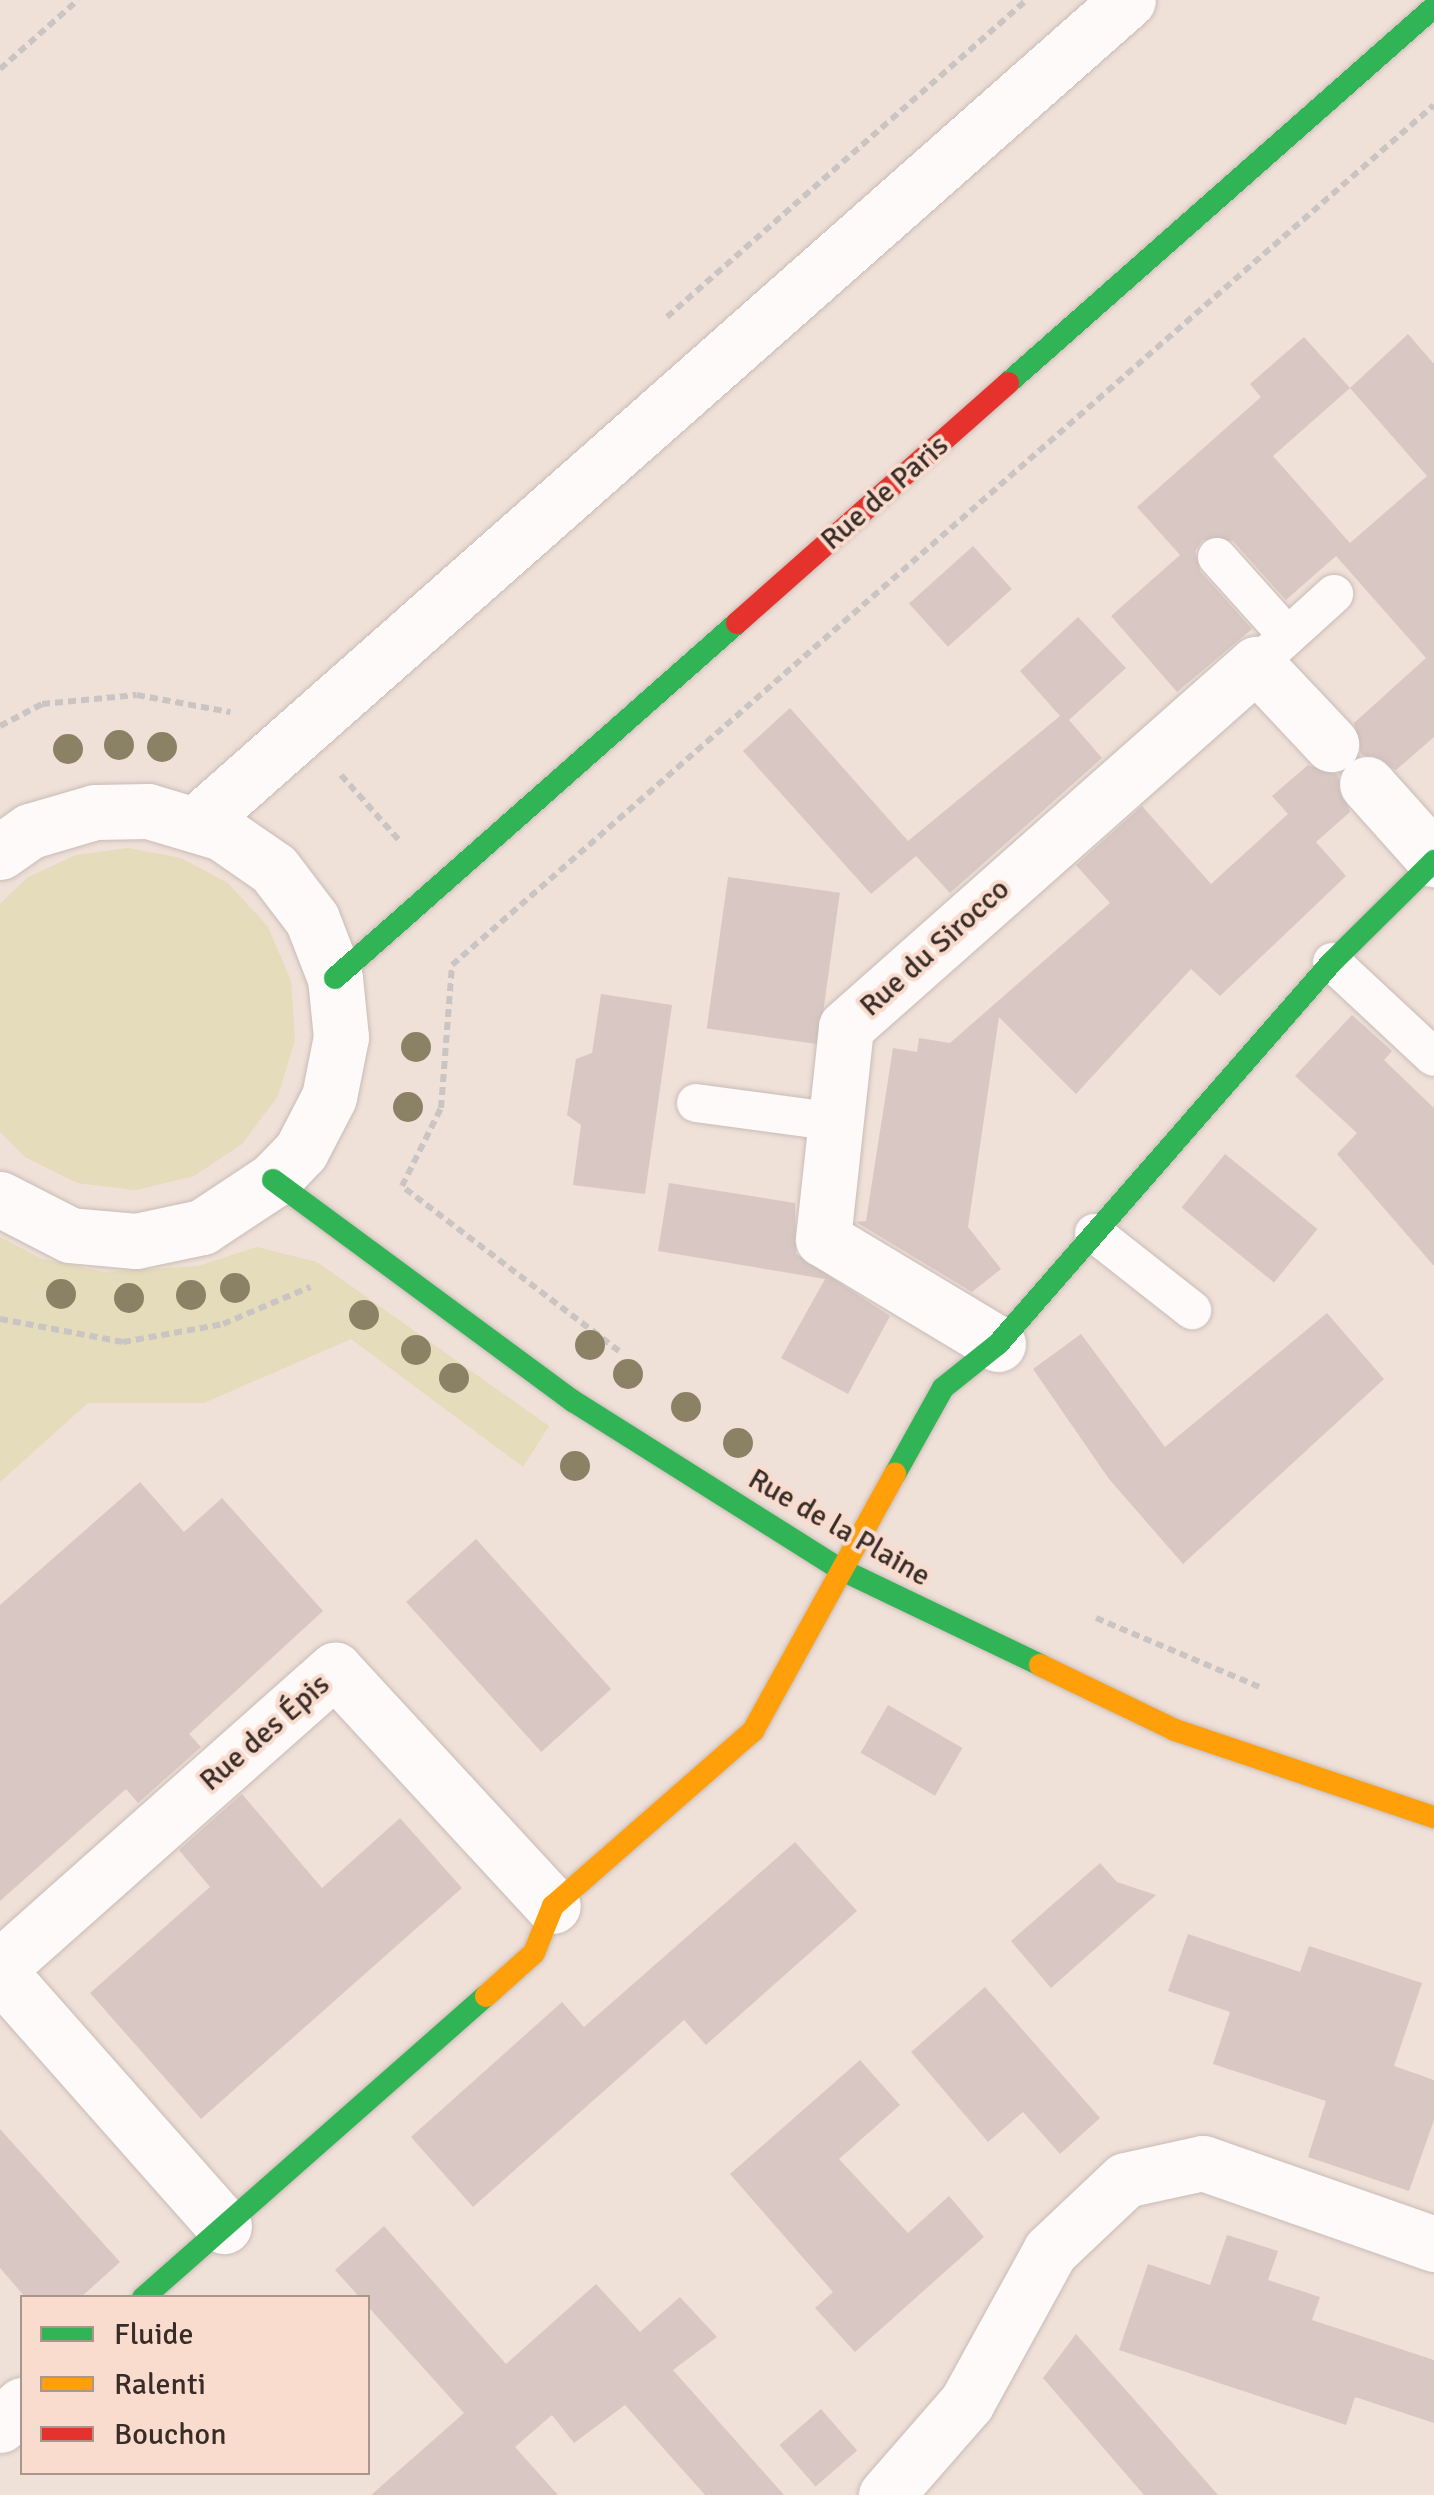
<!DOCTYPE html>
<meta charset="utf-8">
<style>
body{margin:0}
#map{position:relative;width:1434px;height:2495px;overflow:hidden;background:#efe0d8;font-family:Signika,sans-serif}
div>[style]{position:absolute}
.green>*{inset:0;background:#e4dcbb}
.building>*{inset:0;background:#d9c7c3;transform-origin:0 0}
.path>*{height:6px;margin-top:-3px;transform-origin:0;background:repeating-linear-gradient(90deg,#cac5c2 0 8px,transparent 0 13px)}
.roads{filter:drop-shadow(0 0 2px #c8bcb6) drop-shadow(0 0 2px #c8bcb6)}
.lane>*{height:38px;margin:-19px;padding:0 19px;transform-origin:19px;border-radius:19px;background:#fdfaf9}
.street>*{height:55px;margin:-27.5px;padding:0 27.5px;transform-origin:27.5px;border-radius:27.5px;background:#fdfaf9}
.fast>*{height:22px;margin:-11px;padding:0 11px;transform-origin:11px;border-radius:11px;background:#30b455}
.slow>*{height:22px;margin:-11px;padding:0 11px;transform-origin:11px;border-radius:11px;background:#ff9f0a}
.jam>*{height:22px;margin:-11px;padding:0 11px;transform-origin:11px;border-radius:11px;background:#e5322d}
.trees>*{width:30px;height:30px;margin:-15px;border-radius:50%;background:#8b8265}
span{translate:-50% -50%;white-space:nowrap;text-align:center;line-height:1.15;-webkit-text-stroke:8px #f9dcce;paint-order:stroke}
.street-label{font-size:30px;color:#372c27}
.legend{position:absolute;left:20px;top:2295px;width:350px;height:180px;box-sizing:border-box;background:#f9dcce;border:2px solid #ab968b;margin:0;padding:12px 18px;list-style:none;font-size:30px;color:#372c27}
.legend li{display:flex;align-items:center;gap:20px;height:50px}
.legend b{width:50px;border:2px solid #ab968b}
</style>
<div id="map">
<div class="green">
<i style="clip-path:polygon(128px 848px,181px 858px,228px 883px,268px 927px,291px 981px,295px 1040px,278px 1096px,242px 1144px,194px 1176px,136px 1190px,77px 1183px,25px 1157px,0 1132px,0 904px,28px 877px,76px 855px)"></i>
<i style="clip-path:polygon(0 1237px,42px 1259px,104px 1272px,198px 1266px,257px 1247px,317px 1262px,549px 1426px,523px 1467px,351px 1339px,204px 1403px,88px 1403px,0 1482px)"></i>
</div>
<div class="building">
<i style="clip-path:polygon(evenodd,1408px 334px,1434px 364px,1434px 737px,1396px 770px,1361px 754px,1354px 723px,1426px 658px,1336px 556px,1286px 600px,1233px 541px,1203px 540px,1195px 551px,1200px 571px,1252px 629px,1177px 692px,1111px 616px,1180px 555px,1137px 507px,1261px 397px,1250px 384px,1304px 337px,1350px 388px,1408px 334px,1350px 388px,1427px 476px,1350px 543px,1273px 456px,1350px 388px)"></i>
<i style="left:973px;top:546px;width:58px;height:86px;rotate:48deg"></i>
<i style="clip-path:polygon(1078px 617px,1126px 668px,1069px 720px,1102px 758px,950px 893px,916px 856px,871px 894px,743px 751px,790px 708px,908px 841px,1060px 716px,1020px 671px)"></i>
<i style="clip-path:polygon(1308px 765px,1337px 774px,1350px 812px,1316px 842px,1346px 876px,1220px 996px,1191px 969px,1076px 1094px,999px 1017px,968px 1227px,1001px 1269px,972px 1292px,856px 1222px,866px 1221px,893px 1048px,917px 1052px,919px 1038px,950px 1043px,1110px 903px,1076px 865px,1142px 806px,1211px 884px,1288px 814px,1272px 796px)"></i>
<i style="left:728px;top:877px;width:113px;height:153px;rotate:8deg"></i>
<i style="clip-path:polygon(601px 994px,672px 1005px,645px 1194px,573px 1185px,581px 1125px,567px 1115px,576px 1059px,592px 1053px)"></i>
<i style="clip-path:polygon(1352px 1015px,1392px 1051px,1384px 1060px,1434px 1108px,1434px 1266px,1337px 1154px,1357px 1133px,1295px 1076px)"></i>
<i style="left:1225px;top:1154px;width:119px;height:69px;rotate:39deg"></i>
<i style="clip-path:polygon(669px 1183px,795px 1203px,796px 1254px,890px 1316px,848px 1394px,781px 1358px,825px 1279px,658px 1251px)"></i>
<i style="clip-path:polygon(1327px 1313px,1384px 1379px,1183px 1564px,1109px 1479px,1033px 1369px,1081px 1334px,1165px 1447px)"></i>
<i style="clip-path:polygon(140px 1482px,184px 1532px,222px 1498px,323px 1611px,189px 1734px,201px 1747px,138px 1803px,126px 1789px,0 1901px,0 1605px)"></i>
<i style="left:476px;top:1539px;width:202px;height:94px;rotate:48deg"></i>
<i style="left:888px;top:1705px;width:86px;height:55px;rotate:30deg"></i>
<i style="clip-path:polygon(242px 1794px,322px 1888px,400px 1818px,462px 1888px,201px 2119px,90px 1993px,210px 1887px,179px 1850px)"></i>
<i style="clip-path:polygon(795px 1842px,857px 1911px,706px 2045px,684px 2020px,473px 2207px,411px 2137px,562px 2002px,584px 2027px)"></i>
<i style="clip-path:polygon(1100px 1863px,1117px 1882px,1156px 1895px,1051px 1988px,1011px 1941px)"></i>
<i style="clip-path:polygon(1188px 1934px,1300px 1972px,1309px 1946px,1422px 1983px,1394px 2066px,1434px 2080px,1434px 2120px,1409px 2191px,1308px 2157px,1326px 2101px,1213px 2064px,1230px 2012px,1168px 1991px)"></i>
<i style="clip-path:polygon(985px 1987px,1100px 2118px,1060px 2154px,1023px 2112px,988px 2142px,911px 2052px)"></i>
<i style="clip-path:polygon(860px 2060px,900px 2105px,839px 2159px,908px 2233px,949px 2196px,984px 2237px,855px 2352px,815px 2308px,833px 2292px,730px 2174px)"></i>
<i style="clip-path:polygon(0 2129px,120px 2262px,80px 2298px,26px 2298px,0 2268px)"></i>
<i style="clip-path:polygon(384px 2226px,506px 2364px,596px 2284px,640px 2332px,680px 2297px,717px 2337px,673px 2370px,784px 2495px,705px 2495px,625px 2405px,574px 2443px,552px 2415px,515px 2447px,558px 2495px,371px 2495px,464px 2413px,335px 2270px)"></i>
<i style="clip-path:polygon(1227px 2235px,1278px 2251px,1268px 2280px,1320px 2297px,1312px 2320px,1434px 2360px,1434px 2423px,1355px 2397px,1346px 2425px,1119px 2350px,1148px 2264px,1210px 2285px)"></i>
<i style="clip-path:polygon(1076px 2334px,1139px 2405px,1218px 2495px,1144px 2495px,1043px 2378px)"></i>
<i style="left:821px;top:2409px;width:55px;height:55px;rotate:49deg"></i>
</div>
<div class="path">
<i style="left:0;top:69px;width:104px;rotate:-41.5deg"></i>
<i style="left:667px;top:317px;width:479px;rotate:-41.4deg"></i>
<i style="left:0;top:726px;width:47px;rotate:-27.6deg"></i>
<i style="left:42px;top:704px;width:95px;rotate:-5.4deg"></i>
<i style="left:137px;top:695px;width:95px;rotate:10.4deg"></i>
<i style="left:341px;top:775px;width:87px;rotate:48.3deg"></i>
<i style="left:0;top:1319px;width:125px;rotate:10.6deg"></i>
<i style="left:123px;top:1342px;width:102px;rotate:-10.2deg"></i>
<i style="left:223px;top:1324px;width:95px;rotate:-23deg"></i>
<i style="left:619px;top:1351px;width:273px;rotate:-142.8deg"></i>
<i style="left:402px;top:1186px;width:87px;rotate:-63.4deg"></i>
<i style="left:441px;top:1108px;width:143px;rotate:-85.6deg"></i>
<i style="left:452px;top:965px;width:1305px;rotate:-41.21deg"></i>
<i style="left:1096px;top:1618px;width:182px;rotate:22.9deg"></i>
</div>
<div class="roads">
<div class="lane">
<i style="left:1217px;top:557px;width:106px;rotate:48.1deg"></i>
<i style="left:1269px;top:653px;width:88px;rotate:-42.2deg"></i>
<i style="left:1332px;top:962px;width:139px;rotate:43deg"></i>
<i style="left:696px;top:1103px;width:141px;rotate:7.7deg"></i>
<i style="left:1094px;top:1233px;width:125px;rotate:38.2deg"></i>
</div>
<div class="street">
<i style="left:1367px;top:784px;width:101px;rotate:48.2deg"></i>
<i style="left:198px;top:822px;width:1241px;rotate:-41.47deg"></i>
<i style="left:0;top:852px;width:37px;rotate:-35deg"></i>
<i style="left:30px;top:831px;width:68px;rotate:-16.3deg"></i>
<i style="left:95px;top:812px;width:53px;rotate:-1.1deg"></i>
<i style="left:148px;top:811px;width:77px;rotate:16.6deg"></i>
<i style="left:222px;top:833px;width:63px;rotate:34.7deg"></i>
<i style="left:274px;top:869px;width:63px;rotate:52.8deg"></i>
<i style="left:312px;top:919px;width:63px;rotate:68.7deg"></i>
<i style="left:335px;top:978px;width:59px;rotate:84.2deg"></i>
<i style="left:341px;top:1037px;width:61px;rotate:101.3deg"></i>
<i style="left:329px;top:1097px;width:61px;rotate:117.4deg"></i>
<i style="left:301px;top:1151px;width:40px;rotate:134deg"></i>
<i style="left:273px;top:1180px;width:85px;rotate:146.5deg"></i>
<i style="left:202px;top:1227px;width:67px;rotate:168deg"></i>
<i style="left:136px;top:1241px;width:66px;rotate:-174.8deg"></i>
<i style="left:70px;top:1235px;width:79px;rotate:-152.8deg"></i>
<i style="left:998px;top:1344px;width:204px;rotate:-149deg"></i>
<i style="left:823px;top:1239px;width:213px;rotate:-83.8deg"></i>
<i style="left:846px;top:1027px;width:548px;rotate:-41.52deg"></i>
<i style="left:1256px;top:664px;width:110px;rotate:46.8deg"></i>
<i style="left:0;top:1967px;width:448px;rotate:-41.6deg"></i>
<i style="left:335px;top:1670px;width:321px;rotate:47.3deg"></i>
<i style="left:0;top:1973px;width:338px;rotate:48.5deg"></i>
<i style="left:0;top:2425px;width:30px;rotate:-42deg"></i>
<i style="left:886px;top:2495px;width:123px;rotate:-48.9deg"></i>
<i style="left:967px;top:2402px;width:172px;rotate:-61.2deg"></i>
<i style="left:1050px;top:2251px;width:103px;rotate:-43.4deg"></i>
<i style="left:1125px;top:2180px;width:80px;rotate:-12.3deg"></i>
<i style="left:1203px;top:2163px;width:245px;rotate:19.3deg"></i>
</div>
<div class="fast">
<i style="left:1008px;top:383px;width:568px;rotate:-41.43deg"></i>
<i style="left:335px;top:978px;width:536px;rotate:-41.45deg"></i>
<i style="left:273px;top:1180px;width:373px;rotate:36.4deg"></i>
<i style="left:573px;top:1401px;width:315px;rotate:32.2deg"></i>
<i style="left:840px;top:1569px;width:222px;rotate:25.6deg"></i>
<i style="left:895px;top:1474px;width:98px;rotate:-60.8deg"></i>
<i style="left:943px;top:1388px;width:70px;rotate:-38.7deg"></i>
<i style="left:998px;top:1344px;width:507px;rotate:-48.84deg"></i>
<i style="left:1332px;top:962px;width:144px;rotate:-44.7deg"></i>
<i style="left:143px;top:2298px;width:457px;rotate:-41.4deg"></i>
</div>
<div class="slow">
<i style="left:1040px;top:1665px;width:150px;rotate:25.7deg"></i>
<i style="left:1175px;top:1730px;width:273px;rotate:18.6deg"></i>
<i style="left:486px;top:1996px;width:64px;rotate:-41.9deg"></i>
<i style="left:534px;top:1953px;width:51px;rotate:-68deg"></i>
<i style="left:553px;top:1906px;width:266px;rotate:-41.2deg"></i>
<i style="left:753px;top:1731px;width:294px;rotate:-61.1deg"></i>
</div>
<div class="jam">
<i style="left:737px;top:623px;width:362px;rotate:-41.5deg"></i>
</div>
</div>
<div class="trees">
<i style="left:119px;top:745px"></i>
<i style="left:162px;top:747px"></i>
<i style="left:68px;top:749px"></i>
<i style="left:416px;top:1047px"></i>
<i style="left:408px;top:1107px"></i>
<i style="left:235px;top:1288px"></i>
<i style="left:61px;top:1294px"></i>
<i style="left:191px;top:1295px"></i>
<i style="left:129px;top:1298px"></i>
<i style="left:364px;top:1315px"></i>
<i style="left:590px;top:1345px"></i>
<i style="left:416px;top:1350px"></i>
<i style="left:628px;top:1374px"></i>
<i style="left:454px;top:1378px"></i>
<i style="left:686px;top:1407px"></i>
<i style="left:738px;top:1443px"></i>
<i style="left:575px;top:1466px"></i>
</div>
<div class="street-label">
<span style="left:885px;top:493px;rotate:-41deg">Rue de Paris</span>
<span style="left:935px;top:948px;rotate:-42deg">Rue du Sirocco</span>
<span style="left:839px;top:1528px;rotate:30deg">Rue de la Plaine</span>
<span style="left:265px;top:1733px;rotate:-41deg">Rue des Épis</span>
</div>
<ul class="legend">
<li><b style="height:12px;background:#30b455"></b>Fluide</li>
<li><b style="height:12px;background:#ff9f0a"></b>Ralenti</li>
<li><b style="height:12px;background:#e5322d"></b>Bouchon</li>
</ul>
</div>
